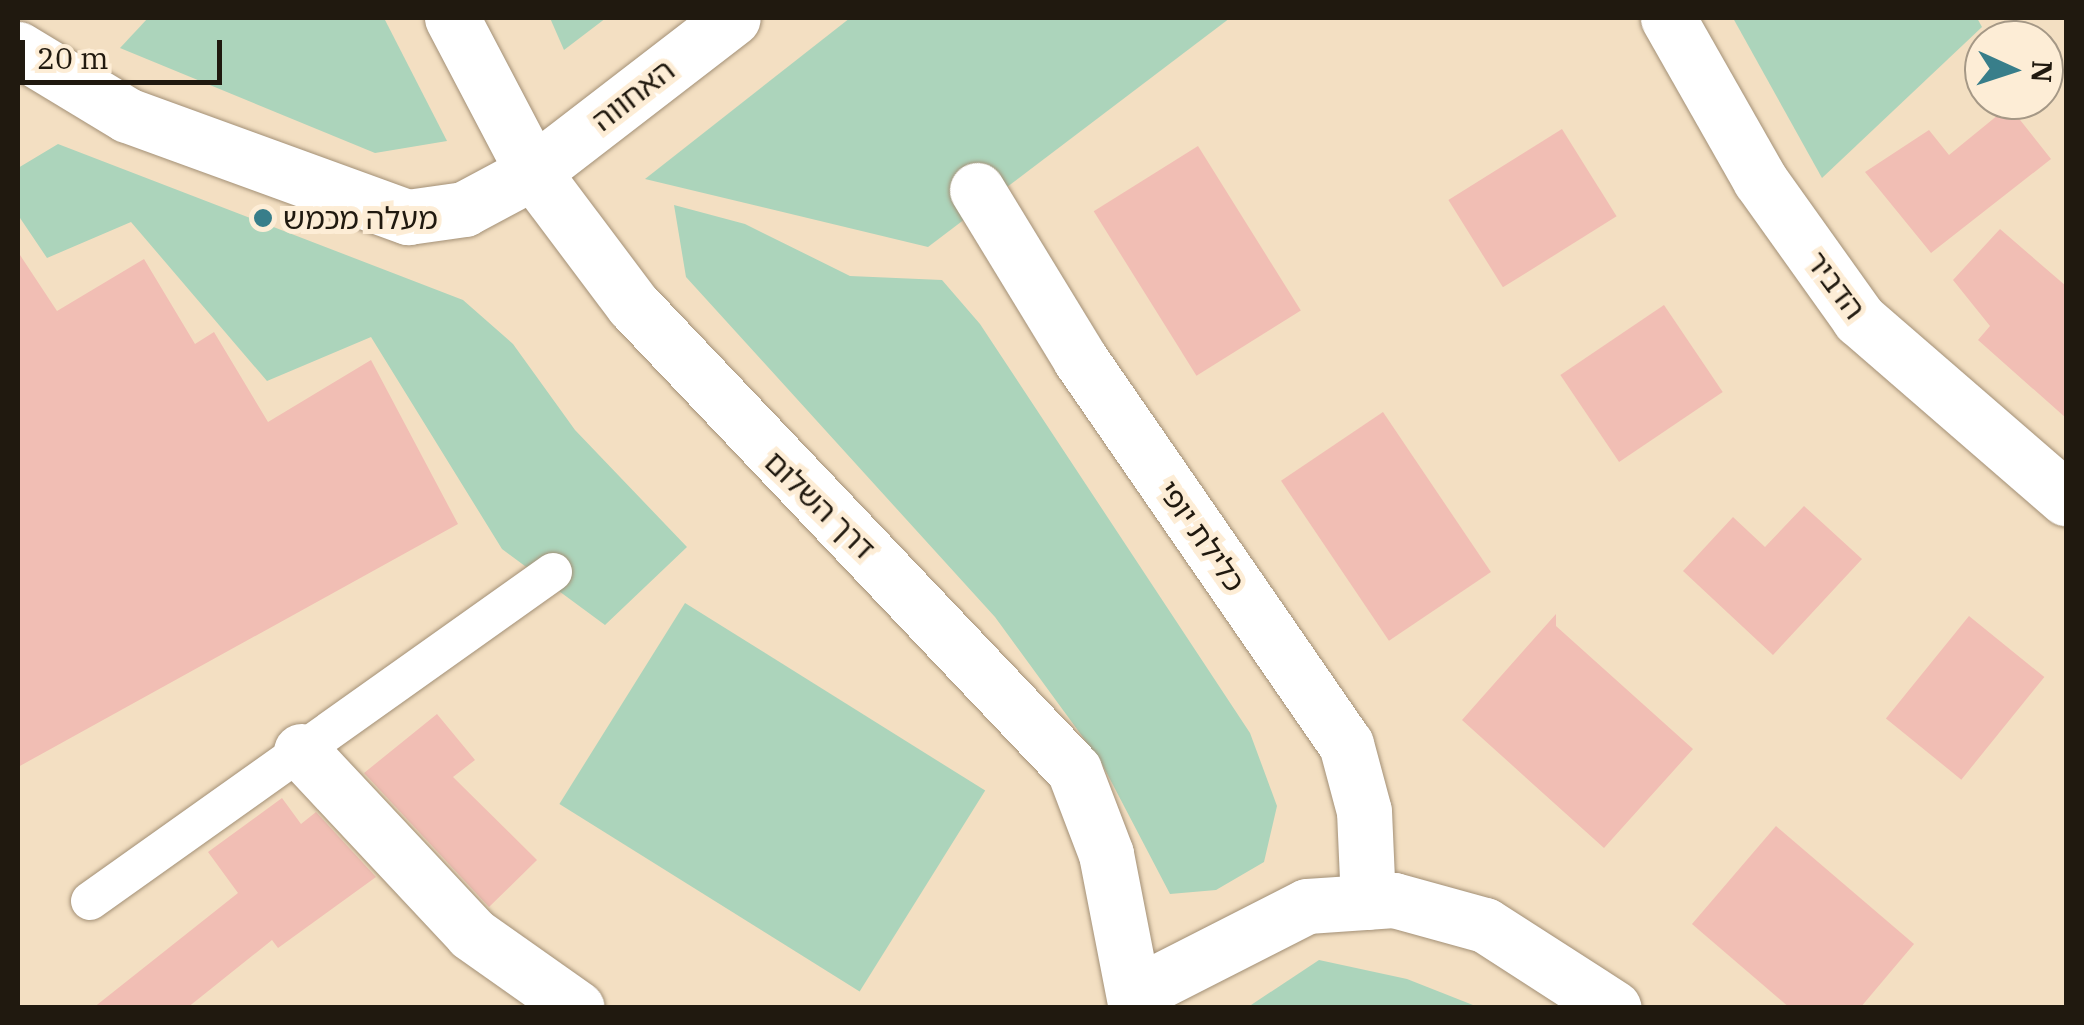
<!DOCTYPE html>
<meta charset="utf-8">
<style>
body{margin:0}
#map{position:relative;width:2084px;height:1025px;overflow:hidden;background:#f3dfc2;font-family:"IBM Plex Serif","Noto Sans Hebrew",serif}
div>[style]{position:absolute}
.green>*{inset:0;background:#acd4bb;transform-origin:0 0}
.building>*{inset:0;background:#f1beb4;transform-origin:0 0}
.roads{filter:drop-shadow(0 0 2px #a39076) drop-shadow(0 0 2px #a39076)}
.service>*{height:38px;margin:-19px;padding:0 19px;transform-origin:19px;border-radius:19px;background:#fff}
.minor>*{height:55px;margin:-27.5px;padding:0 27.5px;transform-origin:27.5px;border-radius:27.5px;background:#fff}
.tertiary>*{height:55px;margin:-27.5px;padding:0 27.5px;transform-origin:27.5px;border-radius:27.5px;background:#fff}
.dots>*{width:28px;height:28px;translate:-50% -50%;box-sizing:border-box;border:5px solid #fdedd6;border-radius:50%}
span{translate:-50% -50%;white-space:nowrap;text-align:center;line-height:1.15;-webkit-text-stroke:10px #fdedd6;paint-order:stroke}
.street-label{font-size:30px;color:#20190f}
.poi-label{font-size:30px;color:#20190f}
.left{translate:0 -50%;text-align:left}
.frame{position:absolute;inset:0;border:20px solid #20190f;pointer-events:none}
.north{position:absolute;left:1964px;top:20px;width:100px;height:100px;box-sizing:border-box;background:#fdedd6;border:2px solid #a59886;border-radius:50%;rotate:93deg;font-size:28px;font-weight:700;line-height:40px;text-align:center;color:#20190f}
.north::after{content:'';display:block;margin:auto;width:35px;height:45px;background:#387e8a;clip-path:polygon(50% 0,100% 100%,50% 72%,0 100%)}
.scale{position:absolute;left:20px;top:40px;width:202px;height:45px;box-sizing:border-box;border:5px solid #20190f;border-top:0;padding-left:12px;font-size:30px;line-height:35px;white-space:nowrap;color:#20190f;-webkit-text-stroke:8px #fdedd6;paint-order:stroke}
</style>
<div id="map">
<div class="green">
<i style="clip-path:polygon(148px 18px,384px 18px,447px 141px,375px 153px,120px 48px)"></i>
<i style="clip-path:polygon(550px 18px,606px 18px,564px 50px)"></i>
<i style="clip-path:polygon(850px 18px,1230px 18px,928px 247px,645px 179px)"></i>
<i style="clip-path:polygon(1733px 18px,1977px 18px,1982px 27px,1822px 178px)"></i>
<i style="clip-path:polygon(58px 144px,463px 300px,513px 344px,575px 430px,687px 547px,605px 625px,502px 549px,371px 337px,267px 381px,131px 222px,47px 258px,18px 215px,18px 168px)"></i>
<i style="clip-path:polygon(674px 205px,745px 224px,850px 276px,942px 280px,980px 324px,1250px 733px,1277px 806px,1264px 862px,1216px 890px,1170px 894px,1101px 762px,995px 617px,686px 277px)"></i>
<i style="left:685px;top:603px;width:354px;height:237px;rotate:32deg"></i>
<i style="clip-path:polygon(1319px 960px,1407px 979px,1478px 1007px,1248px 1007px)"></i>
</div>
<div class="building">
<i style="clip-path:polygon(2009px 106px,2051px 159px,1931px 253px,1865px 172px,1929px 130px,1949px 155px)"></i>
<i style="left:1562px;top:129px;width:103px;height:134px;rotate:58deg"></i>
<i style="left:1198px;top:146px;width:194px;height:123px;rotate:58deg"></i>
<i style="clip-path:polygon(2000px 229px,2066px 286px,2066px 418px,1978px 340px,1990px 326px,1953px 280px)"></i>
<i style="clip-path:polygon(18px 252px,57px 311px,144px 259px,195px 344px,214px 332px,268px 422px,371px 360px,458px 524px,18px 767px)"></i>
<i style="left:1664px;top:305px;width:105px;height:125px;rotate:56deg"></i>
<i style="left:1383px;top:412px;width:193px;height:123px;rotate:56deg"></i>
<i style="clip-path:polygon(1804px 506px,1862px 559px,1773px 655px,1683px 571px,1733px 517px,1765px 547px)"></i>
<i style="clip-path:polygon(1556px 614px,1556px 626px,1693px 749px,1604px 848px,1462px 720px)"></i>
<i style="left:1969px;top:616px;width:97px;height:132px;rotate:39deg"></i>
<i style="clip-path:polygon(437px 714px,475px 760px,453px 777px,537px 860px,489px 907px,364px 773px)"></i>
<i style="clip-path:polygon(282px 798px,301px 824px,316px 812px,376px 877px,278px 948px,272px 940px,187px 1008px,93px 1008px,238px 893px,208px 852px)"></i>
<i style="clip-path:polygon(1776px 826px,1914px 944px,1860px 1008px,1790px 1008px,1692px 924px)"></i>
</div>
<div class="roads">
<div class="service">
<i style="left:90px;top:901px;width:568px;rotate:-35.4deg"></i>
</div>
<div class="minor">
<i style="left:1668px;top:18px;width:186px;rotate:60.4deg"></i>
<i style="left:1760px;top:180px;width:171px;rotate:54.5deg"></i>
<i style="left:1859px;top:319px;width:274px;rotate:40.9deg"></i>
<i style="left:18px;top:49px;width:127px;rotate:31.2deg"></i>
<i style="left:127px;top:115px;width:299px;rotate:20deg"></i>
<i style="left:408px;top:217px;width:57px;rotate:-8.1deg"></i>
<i style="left:464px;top:209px;width:78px;rotate:-28.2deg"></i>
<i style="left:533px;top:172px;width:252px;rotate:-37.6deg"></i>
<i style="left:977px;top:190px;width:198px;rotate:58.6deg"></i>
<i style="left:1080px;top:359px;width:468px;rotate:55.4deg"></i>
<i style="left:1346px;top:744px;width:69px;rotate:75deg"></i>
<i style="left:1364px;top:811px;width:91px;rotate:87.5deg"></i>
<i style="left:301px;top:751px;width:250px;rotate:46.9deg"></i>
<i style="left:472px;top:934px;width:128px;rotate:35.2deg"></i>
<i style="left:1134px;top:994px;width:194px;rotate:-27deg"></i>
<i style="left:1307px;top:906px;width:87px;rotate:-3.9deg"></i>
<i style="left:1394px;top:900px;width:94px;rotate:15.4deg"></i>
<i style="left:1485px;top:925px;width:153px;rotate:32.8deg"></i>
</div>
<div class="tertiary">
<i style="left:452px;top:18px;width:174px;rotate:62.3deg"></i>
<i style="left:533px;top:172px;width:166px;rotate:53.1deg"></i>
<i style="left:633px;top:305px;width:641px;rotate:46.52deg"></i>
<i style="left:1074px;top:770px;width:90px;rotate:69.1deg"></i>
<i style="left:1106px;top:854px;width:157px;rotate:79deg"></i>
</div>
</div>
<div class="dots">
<i style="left:263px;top:218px;background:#387e8a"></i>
</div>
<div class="street-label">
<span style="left:633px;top:95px;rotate:-38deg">האחווה</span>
<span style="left:1836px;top:285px;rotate:53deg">הדביר</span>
<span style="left:820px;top:505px;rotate:44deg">דרך השלום</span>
<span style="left:1202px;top:536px;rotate:55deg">כלילת יופי</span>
</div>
<div class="poi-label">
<span class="left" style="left:283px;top:218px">מעלה מכמש</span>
</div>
<div class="frame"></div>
<div class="north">N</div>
<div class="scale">20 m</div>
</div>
